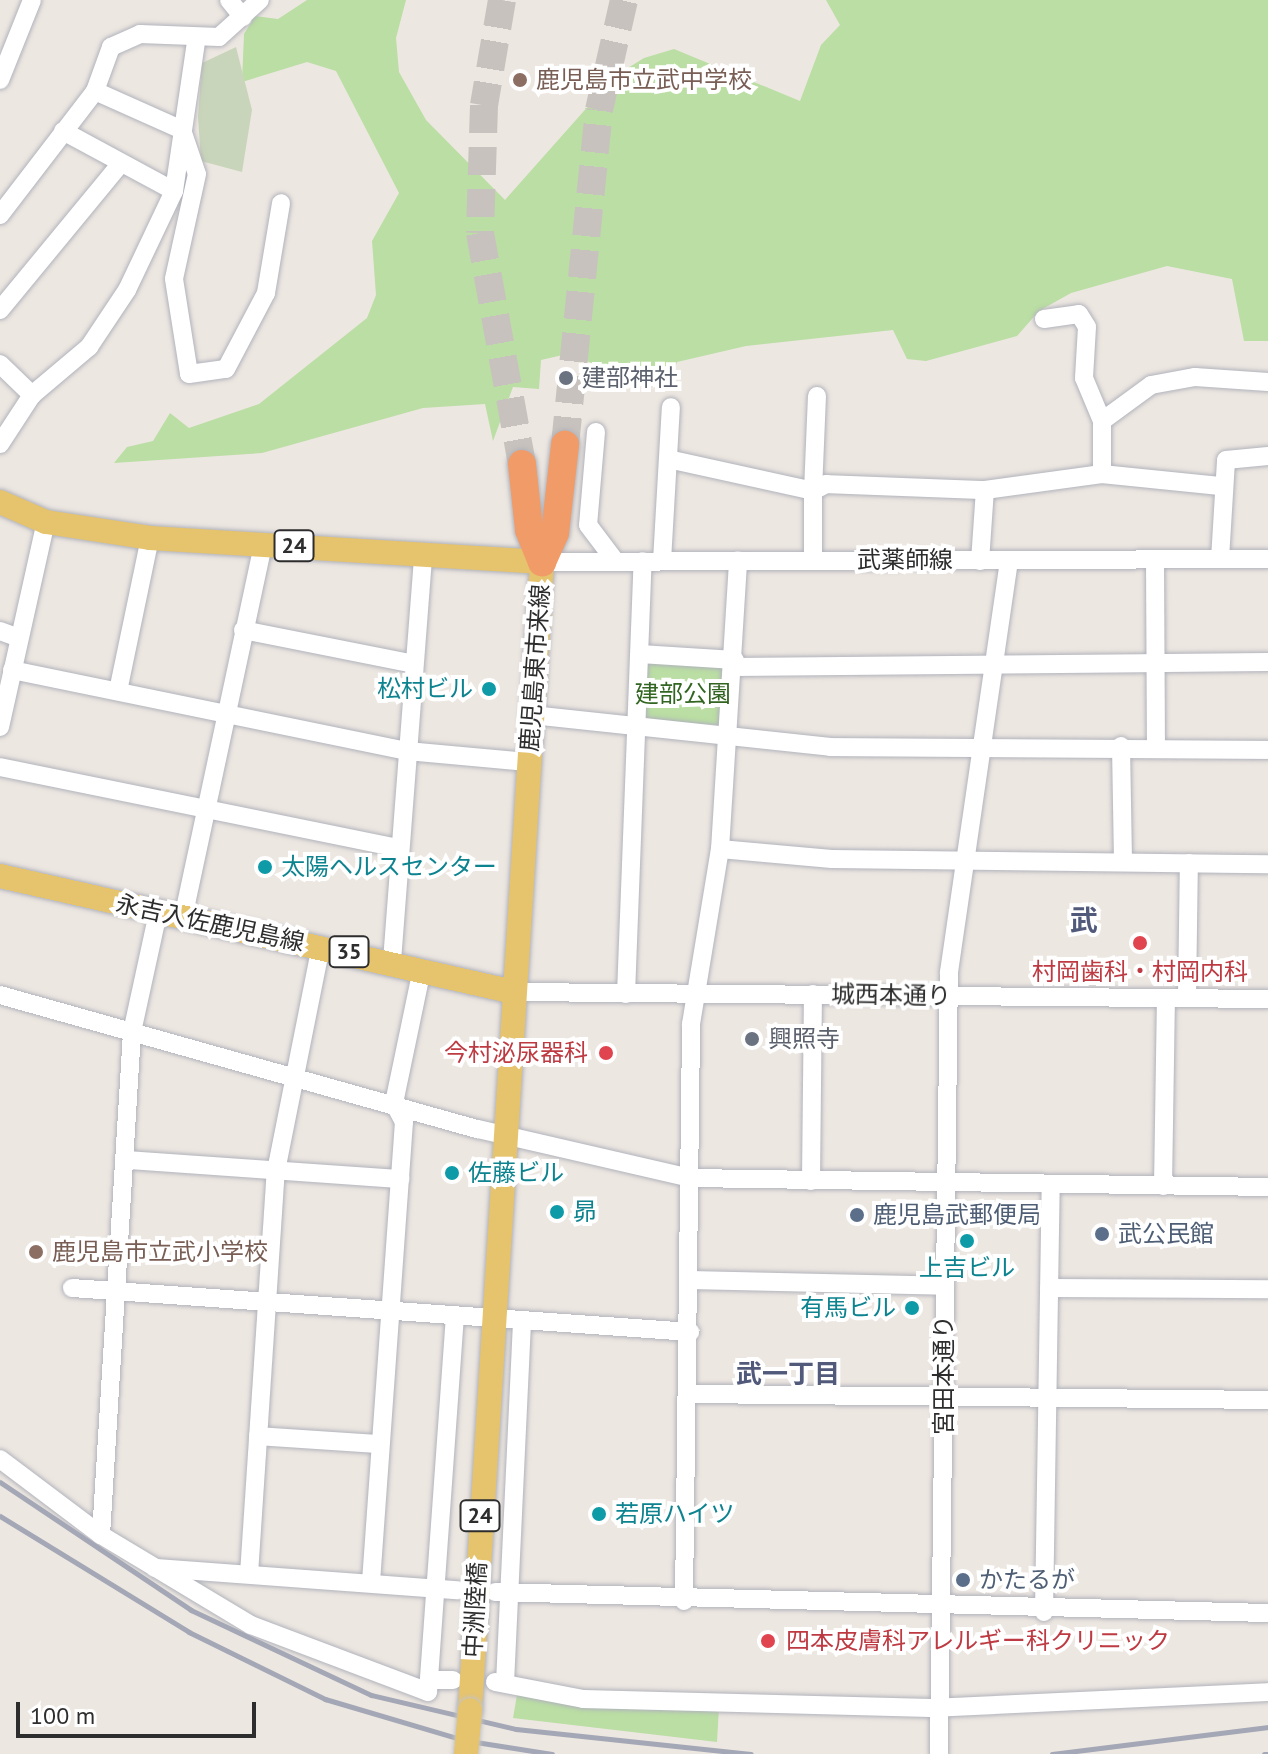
<!DOCTYPE html>
<meta charset="utf-8">
<style>
body{margin:0}
#map{position:relative;width:1268px;height:1754px;overflow:hidden;background:#ede7e1;font-family:"PT Sans","Noto Sans JP",sans-serif}
div>[style]{position:absolute}
.green>*{inset:0;background:#badea3;transform-origin:0 0}
.cemetery>*{inset:0;background:#c9d5ba}
.highway-tunnel>*{height:28px;margin-top:-14px;transform-origin:0;background:repeating-linear-gradient(90deg,#c7c2bd 0 28px,transparent 0 42px)}
.roads{filter:drop-shadow(0 0 2px #b1b3bc) drop-shadow(0 0 2px #b1b3bc)}
.minor>*{height:18px;margin:-9px;padding:0 9px;transform-origin:9px;border-radius:9px;background:#fff}
.major>*{height:24px;margin:-12px;padding:0 12px;transform-origin:12px;border-radius:12px;background:#e6c36d}
.highway>*{height:28px;margin:-14px;padding:0 14px;transform-origin:14px;border-radius:14px;background:#f19c68}
.rail>*{height:5px;margin:-2.5px;padding:0 2.5px;transform-origin:2.5px;border-radius:2.5px;background:#a4a7b5}
.bridges{filter:drop-shadow(0 0 2px #c4c4c4) drop-shadow(0 0 2px #c4c4c4)}
.major-bridge>*{height:24px;margin:-12px;padding:0 12px;transform-origin:12px;border-radius:12px;background:#e6c36d}
.dots>*{width:22px;height:22px;translate:-50% -50%;box-sizing:border-box;border:4px solid #fff;border-radius:50%}
span{translate:-50% -50%;white-space:nowrap;text-align:center;line-height:1.15;-webkit-text-stroke:8px #fff;paint-order:stroke}
.shield-label span{padding:2px 6px;background:#fff;border:2px solid;border-radius:6px;-webkit-text-stroke-width:0}
.shield-label{font-size:22px;color:#2d2d2d;font-weight:700}
.education-label{font-size:24px;color:#785e54}
.left{translate:0 -50%;text-align:left}
.worship-label{font-size:24px;color:#5b616d}
.street-label{font-size:24px;color:#2d2d2d}
.culture-label{font-size:24px;color:#0d838f}
.right{translate:-100% -50%;text-align:right}
.park-label{font-size:24px;color:#336522}
.health-label{font-size:24px;color:#be3a42}
.service-label{font-size:24px;color:#4e5e75}
.neighbourhood-label{font-size:26px;color:#515a7a;font-weight:700}
.quarter-label{font-size:28px;color:#515a7a;font-weight:700}
.scale{position:absolute;left:16px;top:1702px;width:240px;height:36px;box-sizing:border-box;border:4px solid #2d2d2d;border-top:0;padding-left:10px;font-size:24px;line-height:28px;white-space:nowrap;color:#2d2d2d;-webkit-text-stroke:6px #fff;paint-order:stroke}
</style>
<div id="map">
<div class="green">
<i style="clip-path:polygon(307px 0,406px 0,396px 38px,399px 72px,426px 120px,505px 200px,615px 76px,644px 58px,674px 49px,800px 101px,821px 45px,840px 25px,826px 0,1268px 0,1268px 341px,1244px 341px,1232px 279px,1167px 266px,1071px 293px,1039px 311px,1017px 336px,926px 361px,907px 359px,893px 330px,746px 346px,677px 362px,671px 378px,644px 382px,567px 354px,541px 360px,539px 389px,513px 387px,493px 441px,485px 404px,423px 408px,262px 453px,114px 463px,127px 447px,153px 441px,170px 413px,189px 428px,259px 404px,367px 318px,376px 295px,372px 241px,399px 193px,336px 71px,307px 62px,242px 82px,244px 34px,255px 16px,278px 19px)"></i>
<i style="left:646px;top:661px;width:79px;height:59px;rotate:4deg"></i>
<i style="clip-path:polygon(518px 1689px,719px 1707px,717px 1742px,513px 1718px)"></i>
</div>
<div class="cemetery">
<i style="clip-path:polygon(236px 47px,252px 110px,242px 172px,201px 161px,198px 117px,202px 63px)"></i>
</div>
<div class="highway-tunnel">
<i style="left:502px;top:0;width:107px;rotate:99.7deg"></i>
<i style="left:484px;top:105px;width:128px;rotate:91.8deg"></i>
<i style="left:480px;top:233px;width:235px;rotate:79.7deg"></i>
<i style="left:565px;top:445px;width:337px;rotate:-84.2deg"></i>
<i style="left:599px;top:110px;width:113px;rotate:-77.2deg"></i>
</div>
<div class="roads">
<div class="minor">
<i style="left:229px;top:0;width:22px;rotate:51deg"></i>
<i style="left:0;top:80px;width:86px;rotate:-68.2deg"></i>
<i style="left:95px;top:91px;width:95px;rotate:24.1deg"></i>
<i style="left:182px;top:130px;width:46px;rotate:71.2deg"></i>
<i style="left:197px;top:174px;width:107px;rotate:102.4deg"></i>
<i style="left:174px;top:279px;width:96px;rotate:81deg"></i>
<i style="left:189px;top:374px;width:37px;rotate:-8deg"></i>
<i style="left:226px;top:369px;width:86px;rotate:-62.2deg"></i>
<i style="left:266px;top:293px;width:91px;rotate:-80.5deg"></i>
<i style="left:63px;top:131px;width:126px;rotate:28.4deg"></i>
<i style="left:0;top:215px;width:156px;rotate:-52.5deg"></i>
<i style="left:95px;top:91px;width:47px;rotate:-70deg"></i>
<i style="left:111px;top:47px;width:32px;rotate:-24deg"></i>
<i style="left:140px;top:34px;width:79px;rotate:2.2deg"></i>
<i style="left:219px;top:37px;width:55px;rotate:-42.1deg"></i>
<i style="left:0;top:310px;width:190px;rotate:-50.5deg"></i>
<i style="left:1044px;top:319px;width:35px;rotate:-8deg"></i>
<i style="left:1079px;top:314px;width:15px;rotate:58deg"></i>
<i style="left:1087px;top:327px;width:51px;rotate:93.4deg"></i>
<i style="left:1084px;top:378px;width:47px;rotate:67.3deg"></i>
<i style="left:0;top:364px;width:45px;rotate:44.1deg"></i>
<i style="left:596px;top:432px;width:93px;rotate:94.9deg"></i>
<i style="left:588px;top:525px;width:46px;rotate:52.9deg"></i>
<i style="left:0;top:444px;width:59px;rotate:-56.9deg"></i>
<i style="left:32px;top:395px;width:75px;rotate:-40.1deg"></i>
<i style="left:89px;top:347px;width:69px;rotate:-56.3deg"></i>
<i style="left:127px;top:290px;width:110px;rotate:-64.6deg"></i>
<i style="left:174px;top:191px;width:151px;rotate:-81.6deg"></i>
<i style="left:668px;top:459px;width:148px;rotate:12.4deg"></i>
<i style="left:813px;top:491px;width:95px;rotate:-87.6deg"></i>
<i style="left:1220px;top:486px;width:119px;rotate:-174.2deg"></i>
<i style="left:1102px;top:474px;width:53px;rotate:-90deg"></i>
<i style="left:1102px;top:421px;width:61px;rotate:-36.3deg"></i>
<i style="left:1151px;top:385px;width:45px;rotate:-10.3deg"></i>
<i style="left:1195px;top:377px;width:73px;rotate:3.9deg"></i>
<i style="left:1155px;top:559px;width:187px;rotate:89.7deg"></i>
<i style="left:1220px;top:559px;width:99px;rotate:-86.5deg"></i>
<i style="left:1226px;top:460px;width:42px;rotate:-5.4deg"></i>
<i style="left:813px;top:560px;width:69px;rotate:-90deg"></i>
<i style="left:813px;top:491px;width:15px;rotate:-28deg"></i>
<i style="left:826px;top:484px;width:159px;rotate:2.2deg"></i>
<i style="left:662px;top:561px;width:154px;rotate:-86.7deg"></i>
<i style="left:980px;top:561px;width:71px;rotate:-86deg"></i>
<i style="left:985px;top:490px;width:118px;rotate:-7.8deg"></i>
<i style="left:542px;top:562px;width:726px;rotate:-0.24deg"></i>
<i style="left:243px;top:630px;width:174px;rotate:11.2deg"></i>
<i style="left:0;top:631px;width:20px;rotate:20deg"></i>
<i style="left:640px;top:654px;width:95px;rotate:3.6deg"></i>
<i style="left:734px;top:667px;width:534px;rotate:-0.54deg"></i>
<i style="left:12px;top:670px;width:403px;rotate:11.6deg"></i>
<i style="left:407px;top:751px;width:121px;rotate:5.2deg"></i>
<i style="left:118px;top:691px;width:156px;rotate:-78.2deg"></i>
<i style="left:532px;top:715px;width:300px;rotate:6.1deg"></i>
<i style="left:830px;top:747px;width:438px;rotate:0.4deg"></i>
<i style="left:0;top:727px;width:210px;rotate:-77.4deg"></i>
<i style="left:1121px;top:746px;width:116px;rotate:89deg"></i>
<i style="left:0;top:767px;width:406px;rotate:11.5deg"></i>
<i style="left:720px;top:849px;width:112px;rotate:5.1deg"></i>
<i style="left:832px;top:859px;width:436px;rotate:0.7deg"></i>
<i style="left:183px;top:918px;width:382px;rotate:-77.9deg"></i>
<i style="left:392px;top:961px;width:407px;rotate:-85.6deg"></i>
<i style="left:514px;top:992px;width:754px;rotate:0.53deg"></i>
<i style="left:626px;top:994px;width:433px;rotate:-87.8deg"></i>
<i style="left:0;top:995px;width:496px;rotate:15.7deg"></i>
<i style="left:478px;top:1129px;width:218px;rotate:13deg"></i>
<i style="left:690px;top:1178px;width:578px;rotate:0.89deg"></i>
<i style="left:1187px;top:998px;width:135px;rotate:-89.2deg"></i>
<i style="left:128px;top:1160px;width:273px;rotate:4deg"></i>
<i style="left:811px;top:1181px;width:187px;rotate:-89.4deg"></i>
<i style="left:1163px;top:1186px;width:188px;rotate:-89.1deg"></i>
<i style="left:690px;top:1280px;width:255px;rotate:1.3deg"></i>
<i style="left:72px;top:1288px;width:620px;rotate:4.07deg"></i>
<i style="left:1049px;top:1288px;width:219px;rotate:0.3deg"></i>
<i style="left:689px;top:1394px;width:579px;rotate:0.59deg"></i>
<i style="left:258px;top:1436px;width:122px;rotate:3.8deg"></i>
<i style="left:0;top:1459px;width:126px;rotate:37deg"></i>
<i style="left:101px;top:1535px;width:175px;rotate:31deg"></i>
<i style="left:251px;top:1625px;width:189px;rotate:20.7deg"></i>
<i style="left:428px;top:1692px;width:374px;rotate:-85.9deg"></i>
<i style="left:101px;top:1535px;width:504px;rotate:-86.47deg"></i>
<i style="left:132px;top:1032px;width:122px;rotate:-77.7deg"></i>
<i style="left:155px;top:1568px;width:304px;rotate:4.2deg"></i>
<i style="left:249px;top:1574px;width:404px;rotate:-86.2deg"></i>
<i style="left:276px;top:1171px;width:229px;rotate:-78.7deg"></i>
<i style="left:371px;top:1582px;width:461px;rotate:-85.9deg"></i>
<i style="left:404px;top:1122px;width:21px;rotate:-118deg"></i>
<i style="left:394px;top:1103px;width:137px;rotate:-78.2deg"></i>
<i style="left:495px;top:1592px;width:773px;rotate:1.56deg"></i>
<i style="left:684px;top:1601px;width:577px;rotate:-89.3deg"></i>
<i style="left:691px;top:1024px;width:177px;rotate:-80.6deg"></i>
<i style="left:720px;top:849px;width:289px;rotate:-86.4deg"></i>
<i style="left:1044px;top:1612px;width:428px;rotate:-89.1deg"></i>
<i style="left:432px;top:1680px;width:21px"></i>
<i style="left:495px;top:1682px;width:90px;rotate:10.9deg"></i>
<i style="left:583px;top:1699px;width:348px;rotate:1.5deg"></i>
<i style="left:931px;top:1708px;width:337px;rotate:-2.7deg"></i>
<i style="left:505px;top:1683px;width:360px;rotate:-87.3deg"></i>
<i style="left:939px;top:1754px;width:782px;rotate:-89.27deg"></i>
<i style="left:949px;top:972px;width:415px;rotate:-81.7deg"></i>
</div>
<div class="major">
<i style="left:0;top:502px;width:50px;rotate:23.5deg"></i>
<i style="left:46px;top:522px;width:105px;rotate:8.7deg"></i>
<i style="left:150px;top:538px;width:393px;rotate:3.5deg"></i>
<i style="left:542px;top:562px;width:1150px;rotate:93.59deg"></i>
<i style="left:0;top:876px;width:527px;rotate:12.72deg"></i>
</div>
<div class="highway">
<i style="left:522px;top:464px;width:66px;rotate:83.9deg"></i>
<i style="left:529px;top:530px;width:35px;rotate:68deg"></i>
<i style="left:542px;top:562px;width:32px;rotate:-66deg"></i>
<i style="left:555px;top:533px;width:89px;rotate:-83.5deg"></i>
</div>
</div>
<div class="rail">
<i style="left:0;top:1482px;width:230px;rotate:33.8deg"></i>
<i style="left:191px;top:1610px;width:199px;rotate:25.3deg"></i>
<i style="left:371px;top:1695px;width:149px;rotate:13.2deg"></i>
<i style="left:516px;top:1729px;width:236px;rotate:6.1deg"></i>
<i style="left:0;top:1516px;width:222px;rotate:31.5deg"></i>
<i style="left:189px;top:1632px;width:152px;rotate:26.2deg"></i>
<i style="left:325px;top:1699px;width:144px;rotate:16.5deg"></i>
<i style="left:463px;top:1740px;width:90px;rotate:8.9deg"></i>
<i style="left:1052px;top:1754px;width:218px;rotate:-7.1deg"></i>
<i style="left:1264px;top:1754px;width:4px"></i>
</div>
<div class="bridges">
<div class="major-bridge">
<i style="left:466px;top:1754px;width:44px;rotate:-84.8deg"></i>
</div>
</div>
<div class="dots">
<i style="left:520px;top:80px;background:#8d6e63"></i>
<i style="left:566px;top:378px;background:#6b7280"></i>
<i style="left:489px;top:689px;background:#0f9aa8"></i>
<i style="left:265px;top:867px;background:#0f9aa8"></i>
<i style="left:1140px;top:943px;background:#e0444e"></i>
<i style="left:752px;top:1039px;background:#6b7280"></i>
<i style="left:606px;top:1053px;background:#e0444e"></i>
<i style="left:452px;top:1173px;background:#0f9aa8"></i>
<i style="left:557px;top:1212px;background:#0f9aa8"></i>
<i style="left:857px;top:1215px;background:#5c6f8a"></i>
<i style="left:1102px;top:1234px;background:#5c6f8a"></i>
<i style="left:967px;top:1241px;background:#0f9aa8"></i>
<i style="left:36px;top:1252px;background:#8d6e63"></i>
<i style="left:912px;top:1308px;background:#0f9aa8"></i>
<i style="left:599px;top:1514px;background:#0f9aa8"></i>
<i style="left:963px;top:1580px;background:#5c6f8a"></i>
<i style="left:768px;top:1641px;background:#e0444e"></i>
</div>
<div class="shield-label">
<span style="left:294px;top:546px">24</span>
<span style="left:349px;top:952px">35</span>
<span style="left:480px;top:1516px">24</span>
</div>
<div class="education-label">
<span class="left" style="left:536px;top:80px">鹿児島市立武中学校</span>
<span class="left" style="left:52px;top:1252px">鹿児島市立武小学校</span>
</div>
<div class="worship-label">
<span class="left" style="left:582px;top:378px">建部神社</span>
<span class="left" style="left:768px;top:1039px">興照寺</span>
</div>
<div class="street-label">
<span style="left:905px;top:560px">武薬師線</span>
<span style="left:535px;top:668px;rotate:-86deg">鹿児島東市来線</span>
<span style="left:210px;top:923px;rotate:12deg">永吉入佐鹿児島線</span>
<span style="left:891px;top:995px;rotate:1deg">城西本通り</span>
<span style="left:944px;top:1375px;rotate:-90deg">宮田本通り</span>
<span style="left:475px;top:1610px;rotate:-87deg">中洲陸橋</span>
</div>
<div class="culture-label">
<span class="right" style="left:473px;top:689px">松村ビル</span>
<span class="left" style="left:281px;top:867px">太陽ヘルスセンター</span>
<span class="left" style="left:468px;top:1173px">佐藤ビル</span>
<span class="left" style="left:573px;top:1212px">昴</span>
<span style="left:967px;top:1268px">上吉ビル</span>
<span class="right" style="left:896px;top:1308px">有馬ビル</span>
<span class="left" style="left:615px;top:1514px">若原ハイツ</span>
</div>
<div class="park-label">
<span style="left:683px;top:694px">建部公園</span>
</div>
<div class="health-label">
<span style="left:1140px;top:972px">村岡歯科・村岡内科</span>
<span class="right" style="left:588px;top:1053px">今村泌尿器科</span>
<span class="left" style="left:786px;top:1641px">四本皮膚科アレルギー科クリニック</span>
</div>
<div class="service-label">
<span class="left" style="left:873px;top:1215px">鹿児島武郵便局</span>
<span class="left" style="left:1118px;top:1234px">武公民館</span>
<span class="left" style="left:979px;top:1580px">かたるが</span>
</div>
<div class="neighbourhood-label">
<span style="left:788px;top:1374px">武一丁目</span>
</div>
<div class="quarter-label">
<span style="left:1084px;top:920px">武</span>
</div>
<div class="scale">100 m</div>
</div>
